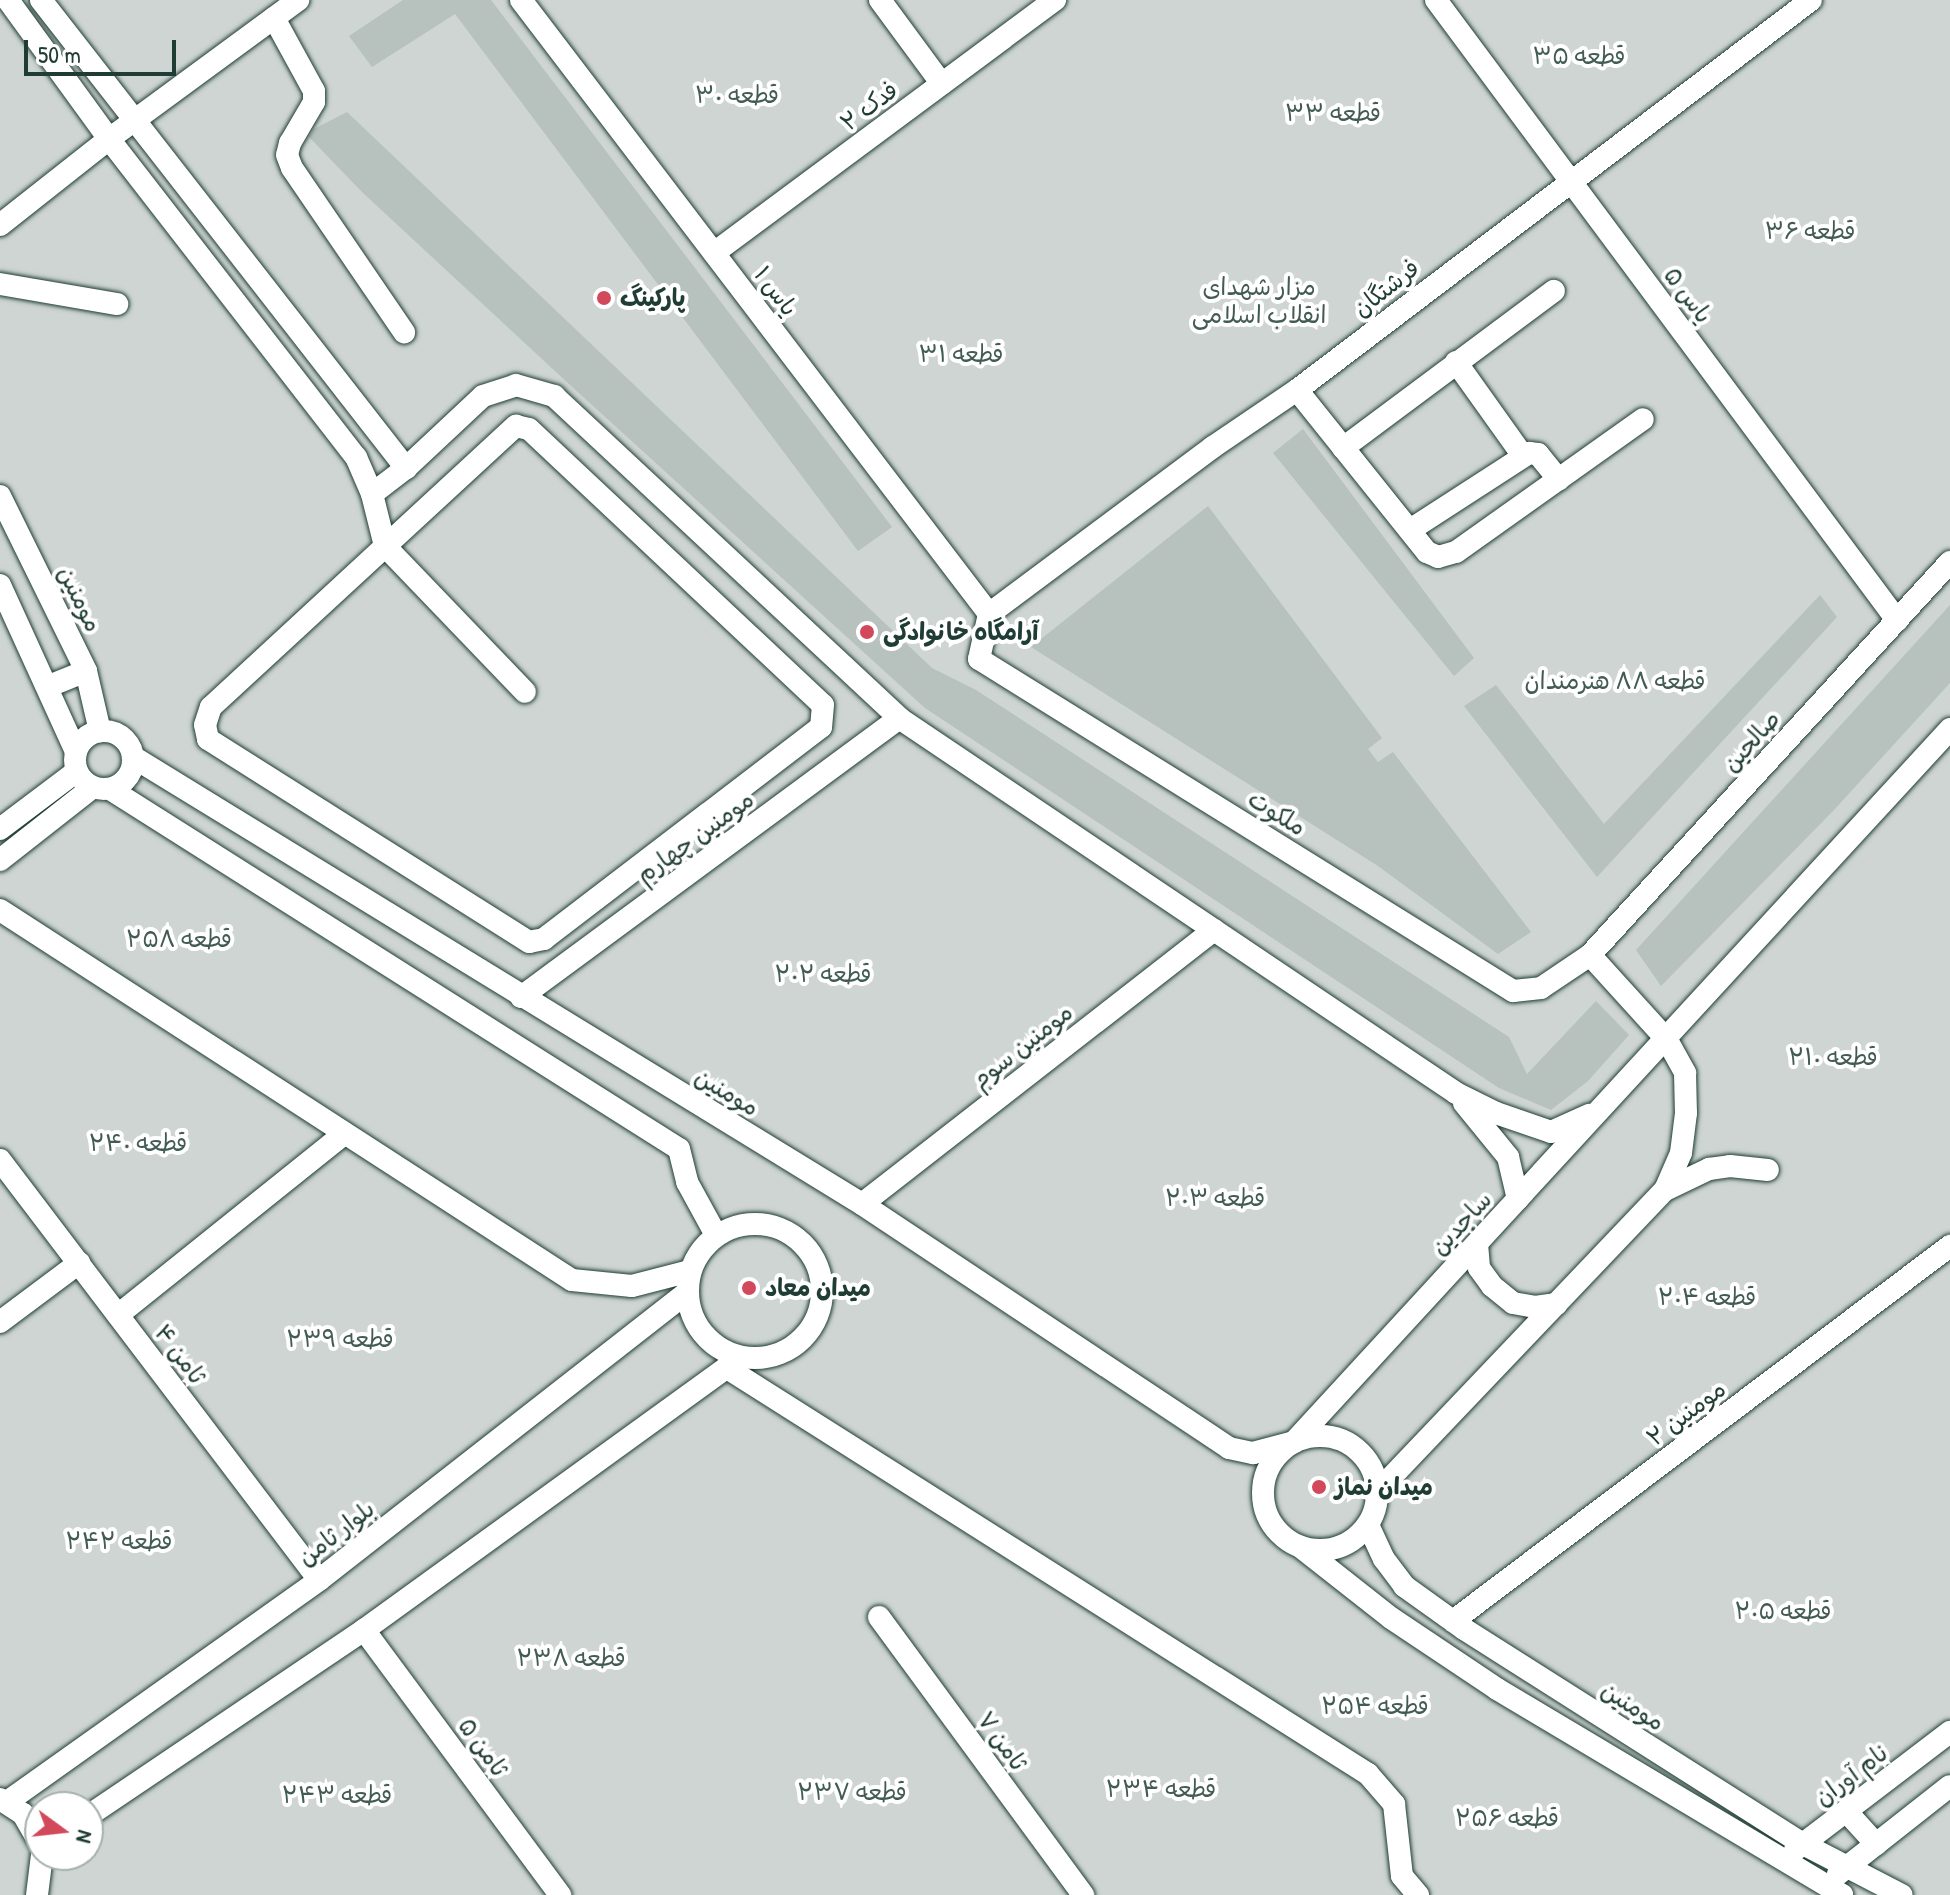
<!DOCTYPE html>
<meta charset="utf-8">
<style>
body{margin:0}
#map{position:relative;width:1950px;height:1895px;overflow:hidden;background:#f2f3f3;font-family:"Patrick Hand","Playpen Sans Arabic",sans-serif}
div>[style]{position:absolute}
.green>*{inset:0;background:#ced5d3}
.building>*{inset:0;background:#b7c1bd}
.roads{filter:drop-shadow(0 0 2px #1f3d34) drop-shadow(0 0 2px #1f3d34)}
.minor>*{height:22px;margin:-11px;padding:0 11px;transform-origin:11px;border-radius:11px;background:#fff}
.minor>.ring{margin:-11px;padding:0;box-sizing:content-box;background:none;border:22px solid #fff;border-radius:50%}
.dots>*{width:22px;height:22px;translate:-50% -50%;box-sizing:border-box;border:4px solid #fff;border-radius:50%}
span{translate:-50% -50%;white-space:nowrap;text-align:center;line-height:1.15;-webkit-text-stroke:8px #fff;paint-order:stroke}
.park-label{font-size:24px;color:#425b54}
.street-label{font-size:24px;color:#1f3d34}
.poi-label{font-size:24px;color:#1f3d34;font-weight:700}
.left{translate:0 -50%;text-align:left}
.north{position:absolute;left:24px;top:1791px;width:80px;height:80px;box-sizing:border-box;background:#fff;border:2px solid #a5b1ae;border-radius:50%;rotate:105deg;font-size:22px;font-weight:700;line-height:32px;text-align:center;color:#1f3d34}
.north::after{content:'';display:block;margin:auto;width:28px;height:36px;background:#d1495b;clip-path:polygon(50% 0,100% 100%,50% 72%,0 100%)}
.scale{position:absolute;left:24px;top:40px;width:152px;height:36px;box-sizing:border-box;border:4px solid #1f3d34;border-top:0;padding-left:10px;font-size:24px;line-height:28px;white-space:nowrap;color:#1f3d34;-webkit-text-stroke:6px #fff;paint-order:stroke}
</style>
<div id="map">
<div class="green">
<i style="clip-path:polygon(evenodd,0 0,1950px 0,1950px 1895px,0 1895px,0 0,40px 1807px,88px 1807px,88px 1855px,40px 1855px,40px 1807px)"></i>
</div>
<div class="building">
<i style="clip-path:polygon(403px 0,491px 0,892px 527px,858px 551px,455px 14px,372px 67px,349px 36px)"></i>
<i style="clip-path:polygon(347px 112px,932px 668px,976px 690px,1509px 1037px,1527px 1074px,1596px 1001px,1629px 1035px,1588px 1081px,1551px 1110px,1499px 1088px,925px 708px,570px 385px,362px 192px,309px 137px,314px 129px)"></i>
<i style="clip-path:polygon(1303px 429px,1474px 658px,1454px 676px,1273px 453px)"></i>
<i style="clip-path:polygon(1208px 506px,1382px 738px,1368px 749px,1378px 762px,1393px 752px,1531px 932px,1498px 954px,1378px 866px,1031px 647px)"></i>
<i style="clip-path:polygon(1820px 595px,1837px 617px,1597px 877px,1464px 706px,1496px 685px,1604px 824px)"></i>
<i style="clip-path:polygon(1950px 605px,1950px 683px,1833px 811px,1661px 986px,1636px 950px)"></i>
</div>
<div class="roads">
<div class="minor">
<i style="left:8px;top:0;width:172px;rotate:54deg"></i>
<i style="left:109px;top:139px;width:403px;rotate:52.2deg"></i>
<i style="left:356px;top:457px;width:40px;rotate:66.6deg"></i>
<i style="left:372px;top:494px;width:54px;rotate:76deg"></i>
<i style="left:385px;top:546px;width:202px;rotate:46.2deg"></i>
<i style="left:41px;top:0;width:594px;rotate:52.05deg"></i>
<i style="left:521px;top:0;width:772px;rotate:52.68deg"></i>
<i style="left:880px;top:0;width:104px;rotate:53.6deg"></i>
<i style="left:1436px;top:0;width:773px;rotate:53.37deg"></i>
<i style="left:274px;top:18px;width:83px;rotate:61.3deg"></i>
<i style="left:314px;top:91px;width:11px;rotate:90deg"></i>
<i style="left:314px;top:102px;width:48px;rotate:120.3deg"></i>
<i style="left:290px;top:143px;width:12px;rotate:104deg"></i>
<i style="left:287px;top:155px;width:14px;rotate:69deg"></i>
<i style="left:292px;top:168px;width:199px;rotate:55.7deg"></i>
<i style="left:0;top:225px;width:139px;rotate:-38.3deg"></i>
<i style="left:109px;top:139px;width:235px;rotate:-36.3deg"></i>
<i style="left:714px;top:253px;width:425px;rotate:-36.6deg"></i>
<i style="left:0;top:284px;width:119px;rotate:9.7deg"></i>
<i style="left:1456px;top:362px;width:115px;rotate:54.5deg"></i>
<i style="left:1297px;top:390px;width:208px;rotate:51.3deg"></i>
<i style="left:1427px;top:552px;width:12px;rotate:24deg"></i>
<i style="left:1438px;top:557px;width:19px;rotate:-16deg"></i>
<i style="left:1456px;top:552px;width:229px;rotate:-35.4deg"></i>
<i style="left:516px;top:426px;width:13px;rotate:13deg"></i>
<i style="left:529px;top:429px;width:403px;rotate:43.2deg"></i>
<i style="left:823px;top:705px;width:22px;rotate:95deg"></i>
<i style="left:821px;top:727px;width:349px;rotate:142.6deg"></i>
<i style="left:544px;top:939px;width:15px;rotate:169deg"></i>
<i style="left:529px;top:942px;width:380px;rotate:-147.7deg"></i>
<i style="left:208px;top:739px;width:14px;rotate:-102deg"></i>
<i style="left:205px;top:725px;width:19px;rotate:-72deg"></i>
<i style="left:211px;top:707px;width:415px;rotate:-42.7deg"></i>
<i style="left:1343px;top:448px;width:263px;rotate:-36.7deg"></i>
<i style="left:372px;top:494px;width:43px;rotate:-37.4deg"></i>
<i style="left:406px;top:468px;width:105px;rotate:-43.1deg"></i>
<i style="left:483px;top:396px;width:35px;rotate:-18deg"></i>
<i style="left:516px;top:385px;width:40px;rotate:16deg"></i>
<i style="left:554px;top:396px;width:472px;rotate:43deg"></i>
<i style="left:899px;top:718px;width:671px;rotate:33.95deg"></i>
<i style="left:1456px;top:1093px;width:45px;rotate:26.6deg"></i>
<i style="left:1496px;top:1113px;width:58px;rotate:19.1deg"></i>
<i style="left:1551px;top:1132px;width:42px;rotate:-24.1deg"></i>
<i style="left:0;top:496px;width:195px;rotate:63.8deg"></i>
<i style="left:86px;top:671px;width:62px;rotate:76.9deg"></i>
<i style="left:1410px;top:530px;width:142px;rotate:-32.9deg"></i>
<i style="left:1529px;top:453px;width:9px;rotate:6deg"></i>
<i style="left:1538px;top:454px;width:33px;rotate:51deg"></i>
<i style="left:0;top:585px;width:183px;rotate:65.5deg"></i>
<i style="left:989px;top:614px;width:46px;rotate:102.5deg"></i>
<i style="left:979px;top:659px;width:629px;rotate:31.87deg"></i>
<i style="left:1513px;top:991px;width:28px;rotate:-6deg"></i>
<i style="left:1541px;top:988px;width:59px;rotate:-34deg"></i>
<i style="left:1590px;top:955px;width:533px;rotate:-47.51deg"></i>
<i style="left:989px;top:614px;width:279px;rotate:-36.7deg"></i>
<i style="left:1213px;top:447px;width:102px;rotate:-34.2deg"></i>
<i style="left:1297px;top:390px;width:645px;rotate:-37.19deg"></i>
<i style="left:49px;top:686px;width:40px;rotate:-22deg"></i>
<i class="ring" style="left:75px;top:731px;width:36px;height:36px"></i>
<i style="left:133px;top:757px;width:855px;rotate:31.52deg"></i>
<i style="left:862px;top:1204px;width:441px;rotate:33.6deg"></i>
<i style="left:1229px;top:1448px;width:25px;rotate:12deg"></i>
<i style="left:1253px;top:1453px;width:42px;rotate:-15deg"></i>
<i style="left:1294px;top:1442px;width:969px;rotate:-47.38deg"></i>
<i style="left:110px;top:789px;width:673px;rotate:32.32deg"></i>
<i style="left:679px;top:1149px;width:34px;rotate:76deg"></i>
<i style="left:687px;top:1182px;width:60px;rotate:61.3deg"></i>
<i style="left:0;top:829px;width:96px;rotate:-37deg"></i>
<i style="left:0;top:860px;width:118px;rotate:-38.1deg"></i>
<i style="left:0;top:910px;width:681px;rotate:32.9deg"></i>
<i style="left:572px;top:1280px;width:60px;rotate:5.7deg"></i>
<i style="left:632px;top:1286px;width:60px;rotate:-14.5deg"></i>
<i style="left:1590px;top:955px;width:115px;rotate:47.8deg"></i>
<i style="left:1667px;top:1040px;width:38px;rotate:61deg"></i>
<i style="left:1685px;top:1073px;width:40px;rotate:88.6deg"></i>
<i style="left:1686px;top:1113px;width:40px;rotate:97.1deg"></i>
<i style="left:1681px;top:1153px;width:40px;rotate:113.4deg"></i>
<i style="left:521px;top:997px;width:470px;rotate:-36.4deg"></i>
<i style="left:1464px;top:1103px;width:70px;rotate:50.8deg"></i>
<i style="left:1508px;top:1157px;width:43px;rotate:76.6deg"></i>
<i style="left:0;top:1160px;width:527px;rotate:52.78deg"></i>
<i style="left:862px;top:1204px;width:446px;rotate:-37.9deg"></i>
<i class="ring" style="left:688px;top:1224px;width:112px;height:112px"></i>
<i style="left:1477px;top:1244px;width:24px;rotate:85deg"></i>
<i style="left:1479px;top:1268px;width:22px;rotate:54deg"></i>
<i style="left:1492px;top:1286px;width:27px;rotate:39deg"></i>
<i style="left:1513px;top:1303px;width:22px;rotate:10deg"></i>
<i style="left:1535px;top:1307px;width:22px;rotate:-8deg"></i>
<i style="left:118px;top:1315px;width:290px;rotate:-38.7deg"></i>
<i style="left:0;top:1322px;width:99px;rotate:-36.8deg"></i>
<i style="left:727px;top:1368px;width:759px;rotate:32.35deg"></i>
<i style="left:1368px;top:1774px;width:40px;rotate:49deg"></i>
<i style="left:1394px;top:1804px;width:72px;rotate:83.7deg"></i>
<i style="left:1402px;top:1876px;width:25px;rotate:50deg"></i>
<i class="ring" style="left:1263px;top:1436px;width:92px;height:92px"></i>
<i style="left:1377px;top:1492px;width:417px;rotate:-46.4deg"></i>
<i style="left:1665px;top:1190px;width:49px;rotate:-25.5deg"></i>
<i style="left:1709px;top:1169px;width:21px;rotate:-8deg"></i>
<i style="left:1730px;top:1166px;width:38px;rotate:6deg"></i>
<i style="left:1368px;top:1525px;width:38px;rotate:65deg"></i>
<i style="left:1384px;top:1559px;width:34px;rotate:53deg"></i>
<i style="left:1404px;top:1586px;width:74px;rotate:35.6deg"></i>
<i style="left:1464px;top:1629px;width:401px;rotate:32.4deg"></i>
<i style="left:1803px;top:1844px;width:111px;rotate:27.3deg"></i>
<i style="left:1302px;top:1548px;width:113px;rotate:38.2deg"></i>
<i style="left:1391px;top:1618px;width:128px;rotate:33.8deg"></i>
<i style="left:1497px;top:1689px;width:402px;rotate:30.8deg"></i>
<i style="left:879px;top:1617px;width:345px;rotate:53.7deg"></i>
<i style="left:1453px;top:1621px;width:623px;rotate:-37.04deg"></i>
<i style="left:364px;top:1630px;width:330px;rotate:53.5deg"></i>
<i style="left:0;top:1799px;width:27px;rotate:33deg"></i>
<i style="left:23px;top:1814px;width:34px;rotate:60deg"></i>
<i style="left:7px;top:1802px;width:383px;rotate:-35.4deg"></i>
<i style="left:319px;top:1580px;width:467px;rotate:-38deg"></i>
<i style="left:1846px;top:1811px;width:45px;rotate:47.7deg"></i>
<i style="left:88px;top:1816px;width:333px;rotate:-34deg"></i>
<i style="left:364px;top:1630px;width:465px;rotate:-35.9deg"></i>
<i style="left:1795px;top:1850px;width:195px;rotate:-37.3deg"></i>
<i style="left:1838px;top:1874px;width:142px;rotate:-38.2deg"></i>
<i style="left:37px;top:1895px;width:40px;rotate:-82.9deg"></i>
</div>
</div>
<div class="dots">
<i style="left:604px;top:298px;background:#d1495b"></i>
<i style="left:867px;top:632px;background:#d1495b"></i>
<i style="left:749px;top:1288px;background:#d1495b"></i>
<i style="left:1319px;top:1487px;background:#d1495b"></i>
</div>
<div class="park-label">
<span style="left:1579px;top:56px">قطعه ۳۵</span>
<span style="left:737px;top:95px">قطعه ۳۰</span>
<span style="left:1333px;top:113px">قطعه ۳۳</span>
<span style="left:1810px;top:231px">قطعه ۳۶</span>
<span style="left:1259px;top:301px">مزار شهدای<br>انقلاب اسلامی</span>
<span style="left:961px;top:354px">قطعه ۳۱</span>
<span style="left:1615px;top:681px">قطعه ۸۸ هنرمندان</span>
<span style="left:179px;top:939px">قطعه ۲۵۸</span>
<span style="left:823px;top:974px">قطعه ۲۰۲</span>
<span style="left:1833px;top:1057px">قطعه ۲۱۰</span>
<span style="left:138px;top:1143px">قطعه ۲۴۰</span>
<span style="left:1215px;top:1198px">قطعه ۲۰۳</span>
<span style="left:1707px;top:1297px">قطعه ۲۰۴</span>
<span style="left:340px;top:1339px">قطعه ۲۳۹</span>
<span style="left:119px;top:1541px">قطعه ۲۴۲</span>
<span style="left:1783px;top:1611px">قطعه ۲۰۵</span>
<span style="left:571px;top:1658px">قطعه ۲۳۸</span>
<span style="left:1375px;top:1706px">قطعه ۲۵۴</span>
<span style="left:1161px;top:1789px">قطعه ۲۳۴</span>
<span style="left:852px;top:1792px">قطعه ۲۳۷</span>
<span style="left:337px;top:1795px">قطعه ۲۴۳</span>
<span style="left:1507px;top:1818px">قطعه ۲۵۶</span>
</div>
<div class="street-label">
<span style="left:869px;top:106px;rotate:-37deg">فدک ۲</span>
<span style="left:1386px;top:288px;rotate:-38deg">فرشتگان</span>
<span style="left:776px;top:291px;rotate:53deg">یاس ۱</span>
<span style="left:1688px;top:295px;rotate:53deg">یاس ۵</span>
<span style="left:80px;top:599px;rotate:64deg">مومنین</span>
<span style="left:1751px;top:741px;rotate:-48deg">صالحین</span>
<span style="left:1277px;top:813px;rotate:32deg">ملکوت</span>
<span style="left:695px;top:837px;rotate:-36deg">مومنین چهارم</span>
<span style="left:1022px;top:1046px;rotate:-38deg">مومنین سوم</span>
<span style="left:727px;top:1092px;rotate:31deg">مومنین</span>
<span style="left:1461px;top:1223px;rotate:-47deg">ساجدین</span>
<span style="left:180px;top:1354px;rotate:53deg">ثامن ۴</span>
<span style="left:1686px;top:1413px;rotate:-37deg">مومنین ۲</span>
<span style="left:336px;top:1533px;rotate:-38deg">بلوار ثامن</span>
<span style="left:1633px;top:1706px;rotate:33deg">مومنین</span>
<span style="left:1002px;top:1741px;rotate:54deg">ثامن ۷</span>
<span style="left:483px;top:1747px;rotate:54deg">ثامن ۵</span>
<span style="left:1851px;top:1775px;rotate:-37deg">نام آوران</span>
</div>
<div class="poi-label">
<span class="left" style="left:620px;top:298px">پارکینگ</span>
<span class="left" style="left:883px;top:632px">آرامگاه خانوادگی</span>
<span class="left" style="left:765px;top:1288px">میدان معاد</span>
<span class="left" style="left:1335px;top:1487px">میدان نماز</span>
</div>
<div class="north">N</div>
<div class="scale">50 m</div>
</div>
